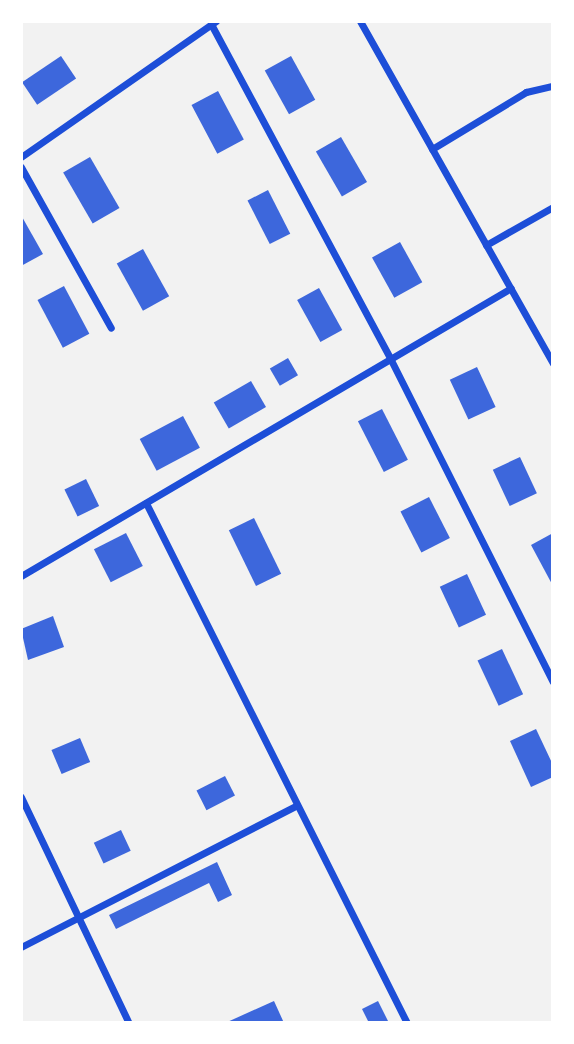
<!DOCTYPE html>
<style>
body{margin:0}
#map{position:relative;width:574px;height:1044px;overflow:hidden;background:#f2f2f2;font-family:"Exo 2",sans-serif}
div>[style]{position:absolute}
.building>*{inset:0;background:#3d67dc;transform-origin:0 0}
.minor>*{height:7px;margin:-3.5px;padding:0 3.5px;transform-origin:3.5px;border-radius:3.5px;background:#1d4ed8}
span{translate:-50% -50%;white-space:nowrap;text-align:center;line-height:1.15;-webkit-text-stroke:7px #fff;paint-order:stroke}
.frame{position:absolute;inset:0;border:23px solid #fff;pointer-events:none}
</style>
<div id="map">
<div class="building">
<i style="left:61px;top:56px;width:27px;height:47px;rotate:56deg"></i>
<i style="left:291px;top:56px;width:50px;height:30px;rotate:61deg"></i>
<i style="left:218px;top:91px;width:55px;height:30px;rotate:62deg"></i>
<i style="left:341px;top:137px;width:52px;height:29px;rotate:60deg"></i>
<i style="left:90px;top:157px;width:59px;height:31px;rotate:60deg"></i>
<i style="left:268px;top:190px;width:49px;height:23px;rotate:63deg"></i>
<i style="clip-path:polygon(21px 215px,43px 254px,21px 266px)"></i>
<i style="left:400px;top:242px;width:46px;height:32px;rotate:61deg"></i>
<i style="left:143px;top:249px;width:54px;height:30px;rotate:61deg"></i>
<i style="left:64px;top:286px;width:54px;height:30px;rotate:62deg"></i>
<i style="left:319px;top:288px;width:48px;height:25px;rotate:61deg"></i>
<i style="left:288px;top:358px;width:20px;height:21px;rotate:60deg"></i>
<i style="left:477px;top:367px;width:44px;height:30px;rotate:65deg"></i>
<i style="left:251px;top:381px;width:30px;height:43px;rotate:60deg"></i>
<i style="left:382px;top:409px;width:57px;height:27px;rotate:63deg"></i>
<i style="left:183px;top:416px;width:36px;height:49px;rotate:62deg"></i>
<i style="left:520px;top:457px;width:40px;height:30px;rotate:65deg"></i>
<i style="left:86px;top:479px;width:30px;height:24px;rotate:64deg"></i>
<i style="left:429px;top:497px;width:46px;height:32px;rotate:63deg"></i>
<i style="left:254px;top:518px;width:62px;height:28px;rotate:64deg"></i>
<i style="left:126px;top:533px;width:37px;height:36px;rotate:63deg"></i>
<i style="clip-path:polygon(553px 533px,553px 586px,531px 545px)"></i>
<i style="left:467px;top:574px;width:45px;height:30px;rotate:65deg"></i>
<i style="clip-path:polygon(53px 616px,64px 647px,28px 660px,21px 629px)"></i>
<i style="left:502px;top:649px;width:50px;height:27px;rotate:65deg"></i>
<i style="clip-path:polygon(536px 729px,553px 765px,553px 777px,531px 787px,510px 741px)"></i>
<i style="left:80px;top:738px;width:26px;height:31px;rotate:67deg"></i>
<i style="left:225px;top:776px;width:22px;height:32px;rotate:63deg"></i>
<i style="left:121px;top:830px;width:23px;height:30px;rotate:65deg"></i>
<i style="clip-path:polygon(217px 862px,232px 895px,218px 902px,209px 883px,116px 929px,109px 915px)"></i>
<i style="clip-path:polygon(274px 1001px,284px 1023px,225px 1023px)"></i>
<i style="clip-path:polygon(378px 1001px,389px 1023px,369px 1023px,362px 1009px)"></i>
</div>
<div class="minor">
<i style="left:360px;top:21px;width:393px;rotate:60.6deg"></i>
<i style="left:211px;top:24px;width:381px;rotate:61.8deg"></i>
<i style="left:391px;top:360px;width:360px;rotate:63.3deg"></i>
<i style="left:432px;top:149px;width:110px;rotate:-31.2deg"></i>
<i style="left:526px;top:92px;width:28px;rotate:-13deg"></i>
<i style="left:21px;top:157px;width:238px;rotate:-34.9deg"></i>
<i style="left:21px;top:167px;width:184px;rotate:60.8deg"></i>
<i style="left:486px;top:245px;width:77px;rotate:-29.6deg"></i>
<i style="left:146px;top:503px;width:582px;rotate:63.35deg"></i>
<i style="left:21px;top:576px;width:568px;rotate:-30.45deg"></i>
<i style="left:21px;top:797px;width:250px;rotate:64.5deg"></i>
<i style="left:21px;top:947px;width:310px;rotate:-27.2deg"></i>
</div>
<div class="frame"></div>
</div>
